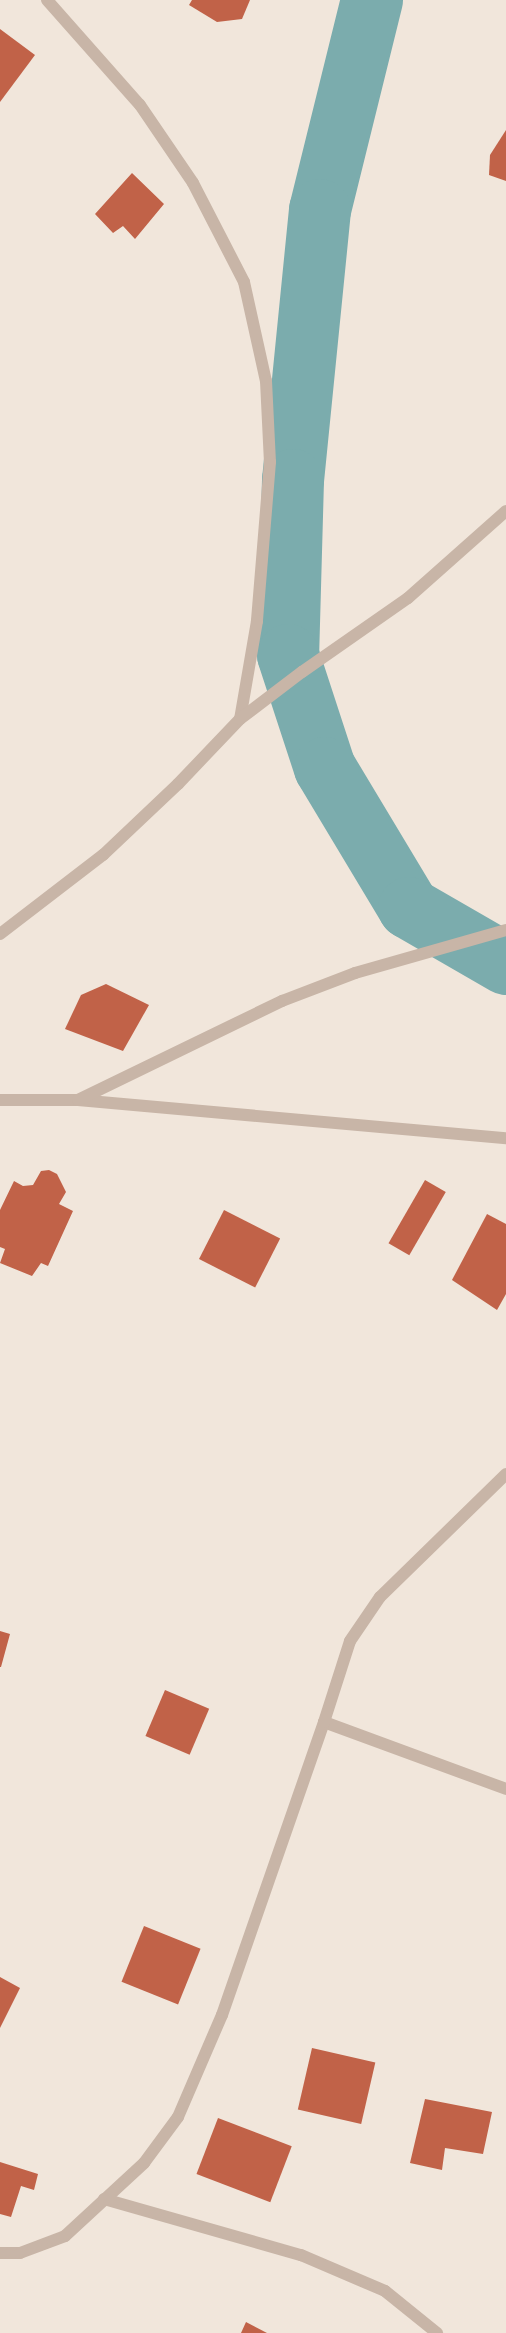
<!DOCTYPE html>
<style>
body{margin:0}
#map{position:relative;width:506px;height:2333px;overflow:hidden;background:#f1e6db;font-family:Figtree,sans-serif}
div>[style]{position:absolute}
.river>*{height:62px;margin:-31px;padding:0 31px;transform-origin:31px;border-radius:31px;background:#7bacad}
.building>*{inset:0;background:#c16248;transform-origin:0 0}
.street>*{height:12px;margin:-6px;padding:0 6px;transform-origin:6px;border-radius:6px;background:#c8b5a7}
span{translate:-50% -50%;white-space:nowrap;text-align:center;line-height:1.15;-webkit-text-stroke:4px #f9f0e7;paint-order:stroke}
</style>
<div id="map">
<div class="river">
<i style="left:372px;top:0;width:216px;rotate:103.9deg"></i>
<i style="left:320px;top:210px;width:271px;rotate:95.7deg"></i>
<i style="left:293px;top:480px;width:175px;rotate:91.6deg"></i>
<i style="left:288px;top:655px;width:119px;rotate:71.9deg"></i>
<i style="left:325px;top:768px;width:163px;rotate:59deg"></i>
<i style="left:409px;top:908px;width:112px;rotate:30deg"></i>
</div>
<div class="building">
<i style="clip-path:polygon(192px 0,250px 0,242px 19px,217px 22px,189px 5px)"></i>
<i style="clip-path:polygon(0 29px,35px 55px,0 102px)"></i>
<i style="clip-path:polygon(506px 130px,506px 181px,489px 175px,490px 155px)"></i>
<i style="clip-path:polygon(132px 173px,164px 204px,135px 239px,123px 226px,113px 233px,95px 214px)"></i>
<i style="clip-path:polygon(106px 984px,149px 1005px,123px 1051px,65px 1029px,81px 995px)"></i>
<i style="clip-path:polygon(49px 1170px,57px 1174px,66px 1192px,59px 1204px,73px 1211px,48px 1266px,41px 1263px,32px 1276px,0 1263px,5px 1249px,0 1247px,0 1210px,14px 1181px,23px 1186px,33px 1185px,41px 1171px)"></i>
<i style="left:425px;top:1180px;width:24px;height:73px;rotate:30deg"></i>
<i style="left:224px;top:1210px;width:63px;height:55px;rotate:27deg"></i>
<i style="clip-path:polygon(487px 1214px,506px 1224px,506px 1294px,497px 1310px,452px 1280px)"></i>
<i style="clip-path:polygon(0 1631px,10px 1634px,1px 1667px,0 1667px)"></i>
<i style="left:165px;top:1690px;width:48px;height:50px;rotate:23deg"></i>
<i style="left:144px;top:1926px;width:61px;height:60px;rotate:22deg"></i>
<i style="clip-path:polygon(0 1977px,20px 1988px,0 2028px)"></i>
<i style="left:312px;top:2048px;width:65px;height:63px;rotate:13deg"></i>
<i style="clip-path:polygon(425px 2099px,492px 2112px,483px 2154px,445px 2148px,442px 2170px,410px 2163px)"></i>
<i style="left:218px;top:2118px;width:79px;height:60px;rotate:21deg"></i>
<i style="clip-path:polygon(0 2162px,38px 2174px,34px 2190px,21px 2186px,11px 2217px,0 2214px)"></i>
<i style="clip-path:polygon(246px 2322px,267px 2333px,241px 2333px)"></i>
</div>
<div class="street">
<i style="left:47px;top:0;width:140px;rotate:48.5deg"></i>
<i style="left:140px;top:105px;width:94px;rotate:55.8deg"></i>
<i style="left:193px;top:183px;width:111px;rotate:62.7deg"></i>
<i style="left:244px;top:282px;width:101px;rotate:77.5deg"></i>
<i style="left:266px;top:381px;width:81px;rotate:87.2deg"></i>
<i style="left:270px;top:462px;width:160px;rotate:94.7deg"></i>
<i style="left:257px;top:621px;width:99px;rotate:99.8deg"></i>
<i style="left:0;top:934px;width:130px;rotate:-37.5deg"></i>
<i style="left:103px;top:855px;width:103px;rotate:-43.4deg"></i>
<i style="left:178px;top:784px;width:90px;rotate:-46.4deg"></i>
<i style="left:240px;top:719px;width:78px;rotate:-37.2deg"></i>
<i style="left:302px;top:672px;width:129px;rotate:-34.9deg"></i>
<i style="left:408px;top:598px;width:131px;rotate:-41.6deg"></i>
<i style="left:0;top:1100px;width:78px"></i>
<i style="left:78px;top:1100px;width:430px;rotate:5.1deg"></i>
<i style="left:78px;top:1100px;width:227px;rotate:-25.9deg"></i>
<i style="left:282px;top:1001px;width:78px;rotate:-21deg"></i>
<i style="left:355px;top:973px;width:157px;rotate:-15.9deg"></i>
<i style="left:324px;top:1722px;width:194px;rotate:20.2deg"></i>
<i style="left:104px;top:2199px;width:205px;rotate:15.9deg"></i>
<i style="left:301px;top:2255px;width:91px;rotate:23.2deg"></i>
<i style="left:385px;top:2291px;width:67px;rotate:38.9deg"></i>
<i style="left:0;top:2253px;width:20px"></i>
<i style="left:20px;top:2253px;width:48px;rotate:-20.7deg"></i>
<i style="left:65px;top:2236px;width:108px;rotate:-42.7deg"></i>
<i style="left:144px;top:2163px;width:57px;rotate:-53.5deg"></i>
<i style="left:178px;top:2117px;width:111px;rotate:-66.7deg"></i>
<i style="left:222px;top:2015px;width:310px;rotate:-70.8deg"></i>
<i style="left:324px;top:1722px;width:85px;rotate:-72.2deg"></i>
<i style="left:350px;top:1641px;width:53px;rotate:-55.7deg"></i>
<i style="left:380px;top:1597px;width:176px;rotate:-44.3deg"></i>
</div>
</div>
